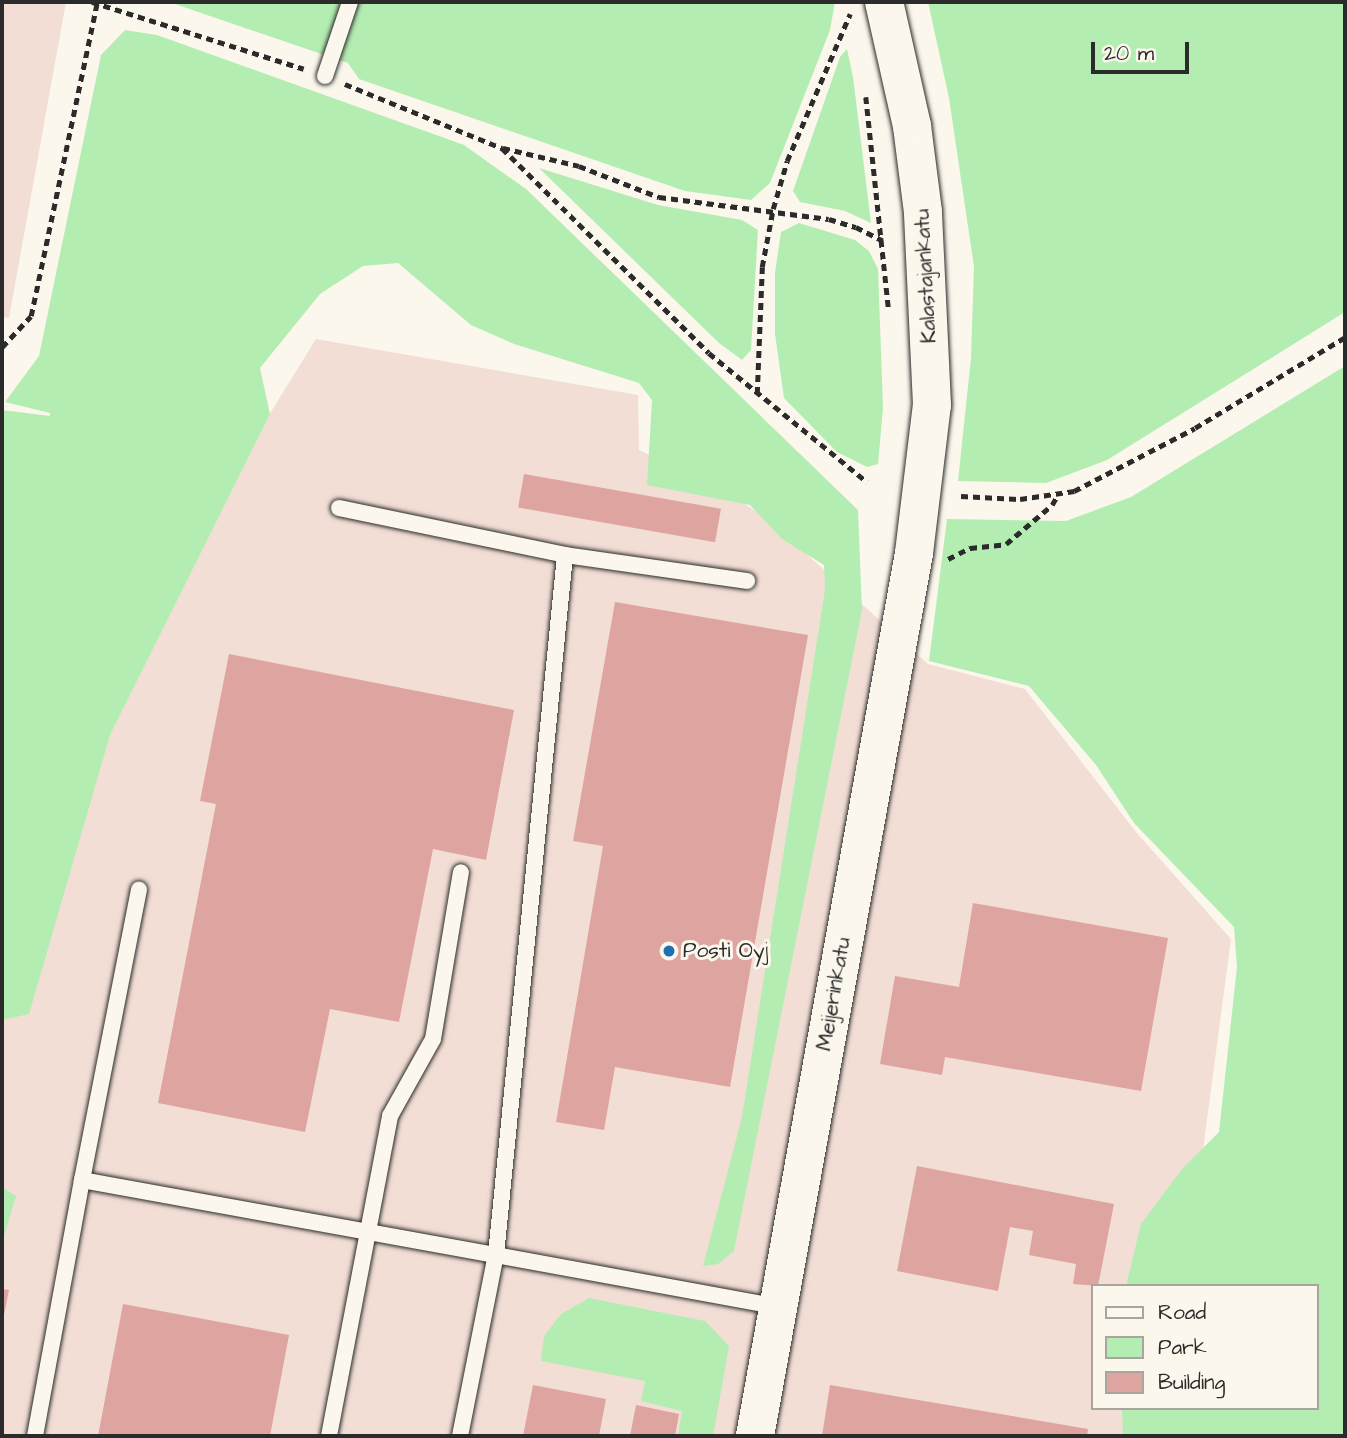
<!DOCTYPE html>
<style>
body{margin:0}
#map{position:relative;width:1347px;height:1438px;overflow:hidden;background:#fbf7ec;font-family:"Architects Daughter",sans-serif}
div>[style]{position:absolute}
.built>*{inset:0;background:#f2ded5}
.green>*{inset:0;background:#b3edb2}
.building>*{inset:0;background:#dea4a0;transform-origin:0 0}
.path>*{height:4.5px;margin-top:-2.25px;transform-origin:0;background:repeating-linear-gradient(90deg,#2b2b2b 0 7px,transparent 0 12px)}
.roads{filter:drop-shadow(0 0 2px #2b2b2b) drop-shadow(0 0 2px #2b2b2b)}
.lane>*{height:16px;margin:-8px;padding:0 8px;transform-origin:8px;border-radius:8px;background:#fbf7ec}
.secondary>*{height:38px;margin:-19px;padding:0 19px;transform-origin:19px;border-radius:19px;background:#fbf7ec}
.dots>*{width:19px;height:19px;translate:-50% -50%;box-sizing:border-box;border:4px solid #fbf7ec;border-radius:50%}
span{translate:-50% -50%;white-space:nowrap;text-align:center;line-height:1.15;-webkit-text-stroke:6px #fbf7ec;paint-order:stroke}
.street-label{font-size:21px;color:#2b2b2b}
.poi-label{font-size:21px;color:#2b2b2b}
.left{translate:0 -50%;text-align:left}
.frame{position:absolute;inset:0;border:4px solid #2b2b2b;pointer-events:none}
.legend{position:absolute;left:1091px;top:1284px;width:228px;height:126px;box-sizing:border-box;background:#fbf7ec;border:2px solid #a8a59f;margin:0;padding:9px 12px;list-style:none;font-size:21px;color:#2b2b2b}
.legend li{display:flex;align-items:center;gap:14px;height:35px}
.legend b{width:35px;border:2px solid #a8a59f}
.scale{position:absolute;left:1091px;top:42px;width:98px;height:32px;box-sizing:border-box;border:4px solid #2b2b2b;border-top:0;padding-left:9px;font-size:21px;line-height:24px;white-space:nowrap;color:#2b2b2b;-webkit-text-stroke:5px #fbf7ec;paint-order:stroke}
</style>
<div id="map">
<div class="built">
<i style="clip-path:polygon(2px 2px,66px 2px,9px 318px,2px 317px)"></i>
<i style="clip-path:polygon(316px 339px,638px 395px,639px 450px,721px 488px,769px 520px,928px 664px,1025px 689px,1136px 832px,1231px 939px,1185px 1286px,1093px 1286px,1093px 1408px,1169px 1408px,1165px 1436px,2px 1436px,2px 926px,28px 805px)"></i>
</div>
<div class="green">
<i style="clip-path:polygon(169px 2px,835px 2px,830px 30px,770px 183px,751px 200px,685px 191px,359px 79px,348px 63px)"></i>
<i style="clip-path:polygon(928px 2px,1345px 2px,1345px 312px,1107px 460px,1046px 483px,958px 481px,971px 358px,974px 267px,949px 98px)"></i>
<i style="clip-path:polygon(125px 30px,157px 35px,464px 145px,526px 189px,858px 510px,862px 610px,734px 1251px,718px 1264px,703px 1266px,742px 1117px,825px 590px,824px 565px,782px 539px,750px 505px,647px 485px,652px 400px,639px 383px,514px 344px,471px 325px,398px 263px,363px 266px,320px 294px,260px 368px,270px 414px,110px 735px,29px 1014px,2px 1020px,2px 410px,50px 416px,50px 413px,5px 402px,39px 356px,101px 55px)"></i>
<i style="clip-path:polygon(847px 49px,853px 77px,871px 223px,845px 211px,800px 202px,793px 191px,840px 57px)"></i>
<i style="clip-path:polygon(539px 168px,658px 205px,742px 220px,758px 230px,751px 350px,742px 360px,719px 343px)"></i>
<i style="clip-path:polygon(799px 223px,855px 240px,869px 251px,878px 269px,883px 408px,878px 464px,867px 467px,837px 452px,784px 398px,775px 334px,775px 273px,781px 232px)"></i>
<i style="clip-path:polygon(1345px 366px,1345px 1436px,1123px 1436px,1122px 1408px,1317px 1408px,1317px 1286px,1126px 1286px,1141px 1224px,1182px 1169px,1219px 1132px,1237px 967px,1234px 927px,1134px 823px,1096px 765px,1029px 686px,929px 661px,947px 519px,1066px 521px,1131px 497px)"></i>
<i style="clip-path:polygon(2px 1187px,16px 1196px,2px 1243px)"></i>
<i style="clip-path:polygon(589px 1298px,705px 1321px,729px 1346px,713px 1436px,678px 1436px,682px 1411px,641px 1401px,645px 1381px,541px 1361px,544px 1336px,561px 1314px)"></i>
</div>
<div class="building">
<i style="left:524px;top:474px;width:200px;height:34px;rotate:10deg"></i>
<i style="clip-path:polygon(615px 602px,808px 635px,730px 1087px,615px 1067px,604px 1130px,556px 1122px,603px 846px,573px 841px)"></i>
<i style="clip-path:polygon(229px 654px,514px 710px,486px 860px,433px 849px,399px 1022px,330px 1009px,305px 1132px,158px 1103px,216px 804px,200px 801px)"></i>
<i style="clip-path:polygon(973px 903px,1168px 938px,1141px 1091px,945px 1057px,942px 1075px,880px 1064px,895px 976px,959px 987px)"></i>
<i style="clip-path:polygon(917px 1166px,1114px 1204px,1098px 1286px,1073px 1284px,1076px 1264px,1029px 1255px,1033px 1231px,1010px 1227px,998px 1291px,897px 1271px)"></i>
<i style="clip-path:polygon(2px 1289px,9px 1290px,3px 1320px,2px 1320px)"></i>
<i style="clip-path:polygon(123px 1304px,289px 1335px,270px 1436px,98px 1436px)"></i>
<i style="clip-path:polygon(533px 1385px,606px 1399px,599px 1436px,523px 1436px)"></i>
<i style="clip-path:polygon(830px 1385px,1088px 1429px,1087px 1436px,822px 1436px)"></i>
<i style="clip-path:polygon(636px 1405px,679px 1414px,675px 1436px,630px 1436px)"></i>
</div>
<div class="path">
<i style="left:92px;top:2px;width:222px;rotate:17.5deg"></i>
<i style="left:345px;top:84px;width:170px;rotate:22.2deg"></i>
<i style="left:502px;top:148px;width:291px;rotate:44.7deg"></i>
<i style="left:709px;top:353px;width:204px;rotate:39.2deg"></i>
<i style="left:866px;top:97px;width:215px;rotate:83.9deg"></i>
<i style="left:503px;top:148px;width:78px;rotate:13.3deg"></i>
<i style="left:579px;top:166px;width:86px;rotate:21.2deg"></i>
<i style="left:659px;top:197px;width:171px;rotate:7.4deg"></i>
<i style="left:829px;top:219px;width:28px;rotate:17deg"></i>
<i style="left:856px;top:227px;width:30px;rotate:27deg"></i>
<i style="left:2px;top:347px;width:42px;rotate:-46.9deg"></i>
<i style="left:31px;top:316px;width:320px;rotate:-78.1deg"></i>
<i style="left:757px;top:394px;width:127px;rotate:-87.7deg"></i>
<i style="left:762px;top:267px;width:59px;rotate:-79.3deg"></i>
<i style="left:773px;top:209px;width:50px;rotate:-73.7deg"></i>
<i style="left:787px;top:161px;width:160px;rotate:-66.8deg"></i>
<i style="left:961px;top:496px;width:59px;rotate:2.9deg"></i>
<i style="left:1020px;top:499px;width:55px;rotate:-8.4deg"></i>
<i style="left:1074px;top:491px;width:136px;rotate:-27.5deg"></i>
<i style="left:1195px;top:428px;width:175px;rotate:-31.2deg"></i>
<i style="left:948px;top:559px;width:25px;rotate:-27deg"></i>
<i style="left:970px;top:548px;width:36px;rotate:-6deg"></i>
<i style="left:1006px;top:544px;width:60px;rotate:-40.3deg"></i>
<i style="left:1052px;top:505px;width:13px;rotate:-61deg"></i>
</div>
<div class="roads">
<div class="lane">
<i style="left:325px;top:76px;width:78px;rotate:-71.3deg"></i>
<i style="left:339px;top:508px;width:231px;rotate:11.7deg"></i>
<i style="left:82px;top:1180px;width:296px;rotate:-78.9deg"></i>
<i style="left:35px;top:1436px;width:260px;rotate:-79.6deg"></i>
<i style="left:82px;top:1180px;width:421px;rotate:10.3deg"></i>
<i style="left:496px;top:1255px;width:703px;rotate:-84.37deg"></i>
<i style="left:565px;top:555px;width:184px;rotate:8.1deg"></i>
<i style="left:329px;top:1436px;width:326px;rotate:-79.2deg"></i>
<i style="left:390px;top:1116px;width:88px;rotate:-60.8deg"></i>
<i style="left:433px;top:1039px;width:169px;rotate:-80.5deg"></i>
<i style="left:460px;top:1436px;width:185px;rotate:-78.8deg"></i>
<i style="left:496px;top:1255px;width:287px;rotate:10.4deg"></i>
</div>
<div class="secondary">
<i style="left:755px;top:1436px;width:897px;rotate:-79.79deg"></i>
<i style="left:914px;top:553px;width:149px;rotate:-83.1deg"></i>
<i style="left:932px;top:405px;width:193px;rotate:-92.7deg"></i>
<i style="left:923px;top:212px;width:87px;rotate:-97.3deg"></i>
<i style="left:912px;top:126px;width:127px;rotate:-102.7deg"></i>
</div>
</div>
<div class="dots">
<i style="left:669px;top:951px;background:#1f6fb2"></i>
</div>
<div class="street-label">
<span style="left:926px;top:276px;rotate:-93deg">Kalastajankatu</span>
<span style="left:834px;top:994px;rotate:-80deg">Meijerinkatu</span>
</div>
<div class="poi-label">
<span class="left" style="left:683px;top:951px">Posti Oyj</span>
</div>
<div class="frame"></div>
<ul class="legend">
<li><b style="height:9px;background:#fbf7ec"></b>Road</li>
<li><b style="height:19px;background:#b3edb2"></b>Park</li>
<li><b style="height:19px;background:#dea4a0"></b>Building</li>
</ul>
<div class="scale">20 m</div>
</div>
